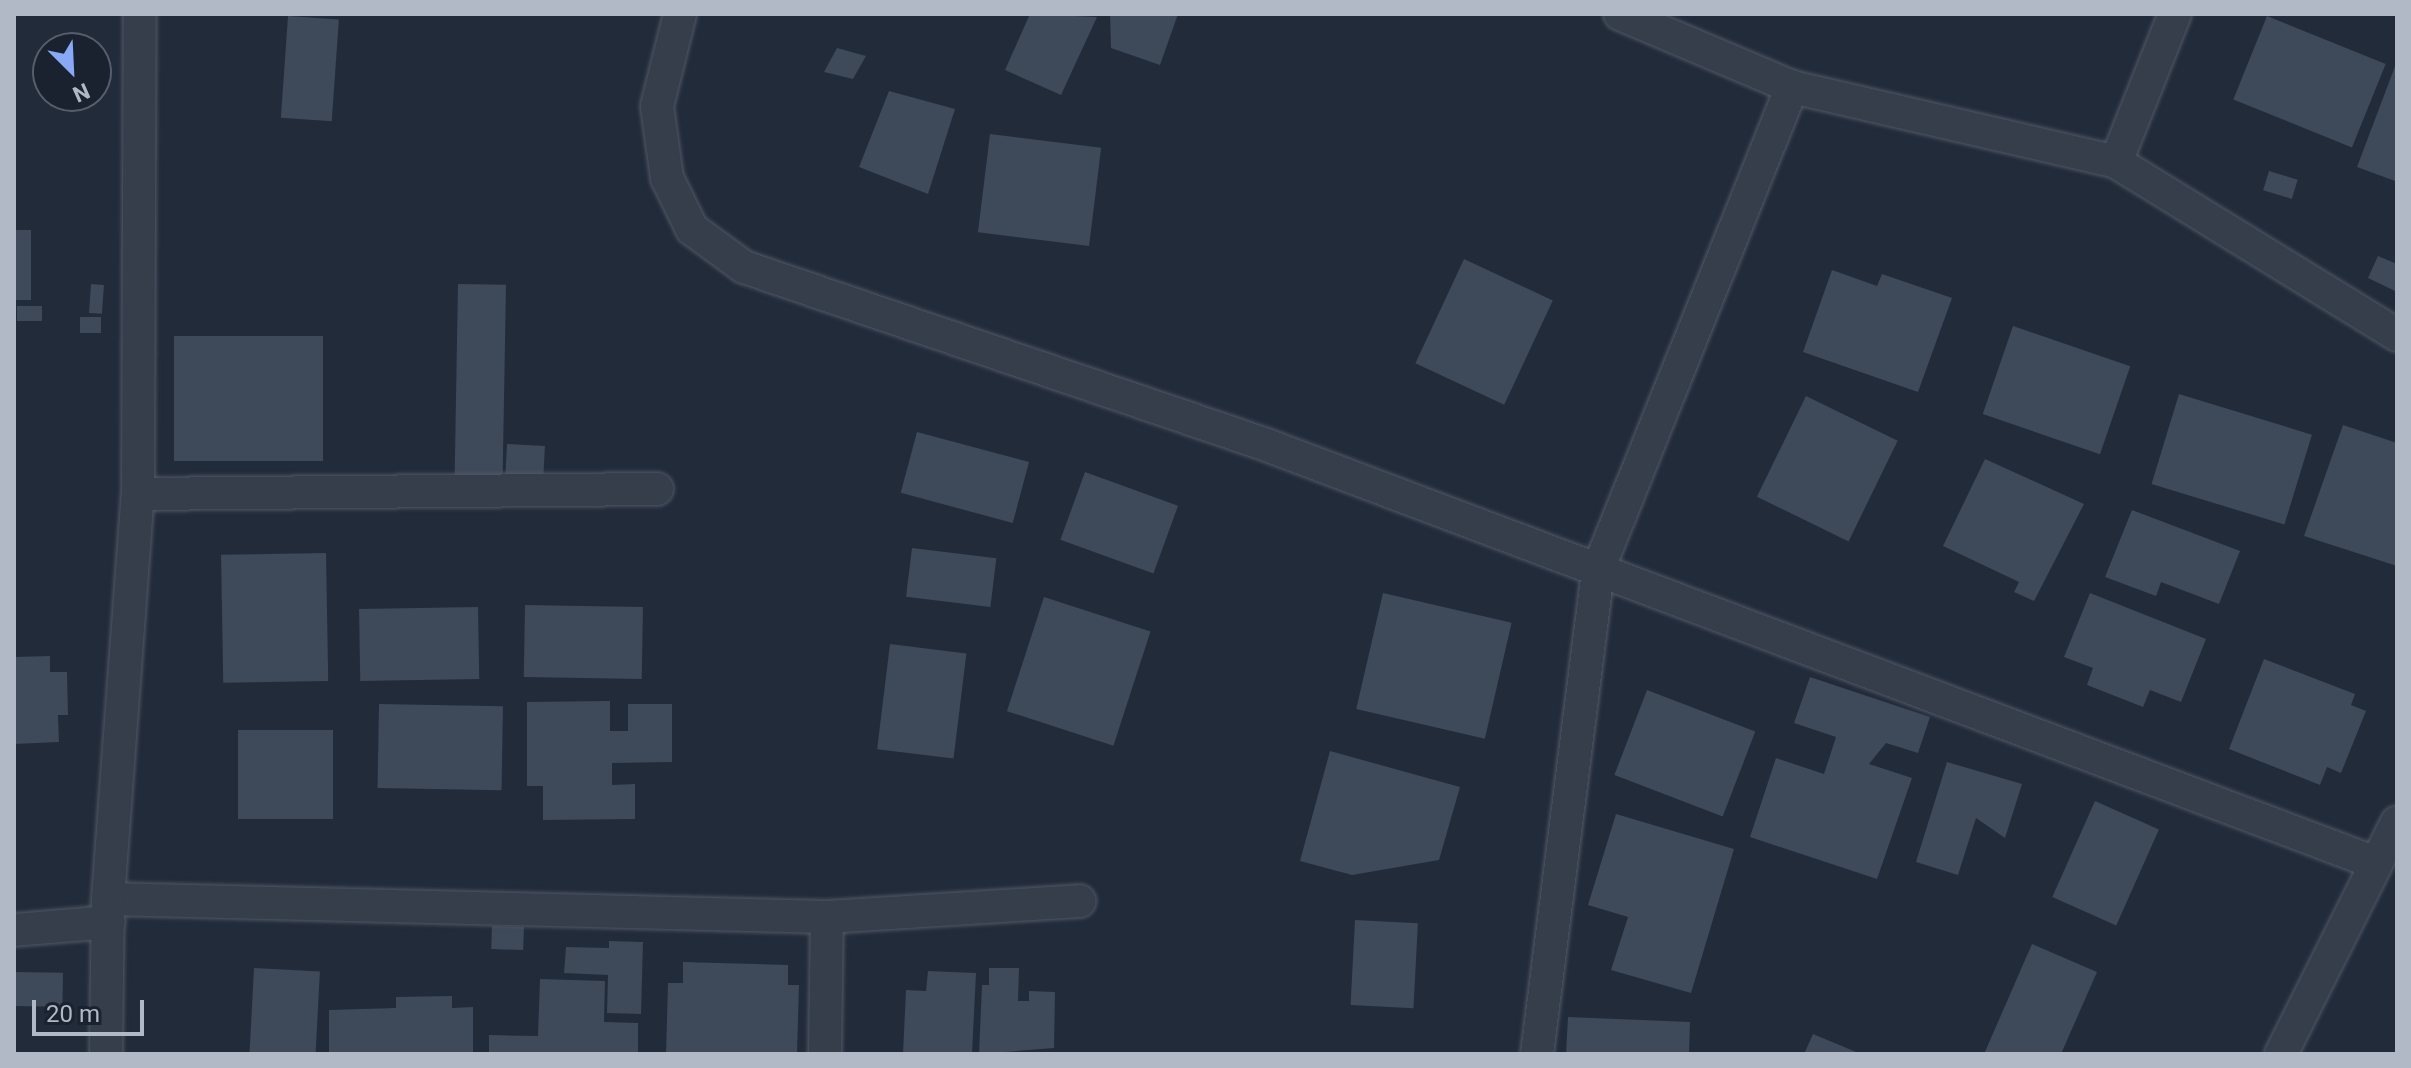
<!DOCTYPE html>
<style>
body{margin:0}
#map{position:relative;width:2411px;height:1068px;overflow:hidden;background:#222b3a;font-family:Roboto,sans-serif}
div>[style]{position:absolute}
.building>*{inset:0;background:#3e4959;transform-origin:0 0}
.roads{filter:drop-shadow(0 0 2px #515865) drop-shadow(0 0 2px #515865)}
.street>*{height:32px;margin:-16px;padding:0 16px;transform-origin:16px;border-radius:16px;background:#363d4b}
span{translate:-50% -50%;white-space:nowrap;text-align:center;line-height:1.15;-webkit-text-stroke:6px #1b222f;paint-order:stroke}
.frame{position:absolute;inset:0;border:16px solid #b1b8c6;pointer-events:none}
.north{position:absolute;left:32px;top:32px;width:80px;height:80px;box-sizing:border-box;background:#1b222f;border:2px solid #575e6b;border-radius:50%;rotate:156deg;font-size:22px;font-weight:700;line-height:32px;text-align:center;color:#b1b8c6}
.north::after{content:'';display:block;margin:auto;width:28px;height:36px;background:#87a9f6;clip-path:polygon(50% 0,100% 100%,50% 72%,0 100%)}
.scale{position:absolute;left:32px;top:1000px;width:112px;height:36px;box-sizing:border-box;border:4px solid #b1b8c6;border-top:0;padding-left:10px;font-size:24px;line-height:28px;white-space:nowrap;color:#b1b8c6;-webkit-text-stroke:6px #1b222f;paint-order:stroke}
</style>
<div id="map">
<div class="building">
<i style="clip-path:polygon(1030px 14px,1097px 17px,1061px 95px,1005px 70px)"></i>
<i style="clip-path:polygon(1110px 14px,1178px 14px,1160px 65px,1111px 48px)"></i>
<i style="left:288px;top:16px;width:51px;height:102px;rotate:4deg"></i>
<i style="left:2267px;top:16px;width:128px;height:90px;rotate:22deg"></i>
<i style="clip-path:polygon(837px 48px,866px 56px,853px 79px,824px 72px)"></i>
<i style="clip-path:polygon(2397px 61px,2397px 176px,2395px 181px,2357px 167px)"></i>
<i style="clip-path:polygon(889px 91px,955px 109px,928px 194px,859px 167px)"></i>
<i style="left:990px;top:134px;width:112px;height:99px;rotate:7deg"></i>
<i style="left:2269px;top:171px;width:30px;height:20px;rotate:17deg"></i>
<i style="left:14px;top:230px;width:17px;height:70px"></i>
<i style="clip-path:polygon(2378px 256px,2397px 264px,2395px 291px,2368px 278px)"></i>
<i style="left:1464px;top:259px;width:98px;height:115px;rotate:25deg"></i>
<i style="clip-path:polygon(1832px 270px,1877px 286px,1882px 274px,1952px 298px,1918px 392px,1803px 352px)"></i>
<i style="left:91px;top:284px;width:13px;height:29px;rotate:4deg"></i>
<i style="left:458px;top:284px;width:48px;height:191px;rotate:1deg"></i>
<i style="left:17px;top:306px;width:25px;height:15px"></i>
<i style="left:80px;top:317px;width:21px;height:16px"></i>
<i style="left:2013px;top:326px;width:124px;height:93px;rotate:19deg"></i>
<i style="left:323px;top:336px;width:125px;height:149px;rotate:90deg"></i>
<i style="left:2179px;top:394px;width:139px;height:94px;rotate:17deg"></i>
<i style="left:1806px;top:396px;width:102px;height:112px;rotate:26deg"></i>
<i style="clip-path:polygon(2343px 425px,2397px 443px,2397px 566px,2304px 536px)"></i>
<i style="left:917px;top:432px;width:116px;height:63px;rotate:15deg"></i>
<i style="left:507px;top:444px;width:38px;height:42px;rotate:3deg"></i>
<i style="clip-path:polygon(1985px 459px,2084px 504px,2034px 601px,2014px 592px,2019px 582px,1943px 546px)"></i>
<i style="left:1085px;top:472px;width:99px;height:72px;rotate:20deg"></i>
<i style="clip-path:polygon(2132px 510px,2240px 551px,2219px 604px,2161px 582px,2156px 596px,2105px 577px)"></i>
<i style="left:912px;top:548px;width:85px;height:49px;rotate:7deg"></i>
<i style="left:326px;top:553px;width:128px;height:105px;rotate:89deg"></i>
<i style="left:1383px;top:593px;width:132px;height:119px;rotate:13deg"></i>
<i style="clip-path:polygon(2090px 593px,2206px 639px,2181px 702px,2150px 690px,2143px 707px,2087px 685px,2093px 668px,2064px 657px)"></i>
<i style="left:1044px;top:597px;width:112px;height:120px;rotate:18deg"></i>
<i style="left:525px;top:605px;width:118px;height:72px;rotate:1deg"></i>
<i style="left:478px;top:607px;width:72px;height:119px;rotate:89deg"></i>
<i style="left:890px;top:644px;width:77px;height:106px;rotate:7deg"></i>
<i style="clip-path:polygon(50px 656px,50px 672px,67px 672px,68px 715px,58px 715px,59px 742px,14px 744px,14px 657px)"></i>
<i style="clip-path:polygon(2264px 659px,2355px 694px,2351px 705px,2366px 711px,2341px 773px,2327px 767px,2320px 785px,2229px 749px)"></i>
<i style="clip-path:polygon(1810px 677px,1930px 717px,1918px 753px,1886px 743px,1869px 764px,1912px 778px,1877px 879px,1750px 837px,1776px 758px,1824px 774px,1836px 737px,1794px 723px)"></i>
<i style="left:1647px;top:690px;width:116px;height:91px;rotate:21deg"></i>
<i style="clip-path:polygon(610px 701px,610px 731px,628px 731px,628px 704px,672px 704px,672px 762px,612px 763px,612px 785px,635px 784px,635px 819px,543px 820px,543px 786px,527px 786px,527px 702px)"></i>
<i style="left:379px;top:704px;width:124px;height:84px;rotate:1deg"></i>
<i style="left:333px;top:730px;width:89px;height:95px;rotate:90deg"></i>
<i style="clip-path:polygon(1330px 751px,1460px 787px,1439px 860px,1352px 875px,1300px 861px)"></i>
<i style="clip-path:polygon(1947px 762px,2022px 784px,2005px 838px,1976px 818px,1958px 875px,1916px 862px)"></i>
<i style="left:2095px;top:801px;width:70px;height:105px;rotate:24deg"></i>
<i style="clip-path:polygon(1616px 814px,1734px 849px,1691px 993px,1611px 970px,1628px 917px,1588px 905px)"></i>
<i style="left:1355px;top:920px;width:63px;height:85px;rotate:3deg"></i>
<i style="left:492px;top:926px;width:32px;height:23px;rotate:2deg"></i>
<i style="clip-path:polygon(609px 941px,643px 942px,641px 1014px,607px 1013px,608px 975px,564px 973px,566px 947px,609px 948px)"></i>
<i style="clip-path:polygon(2032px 944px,2097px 972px,2061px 1054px,1984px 1054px)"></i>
<i style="clip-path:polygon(683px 962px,788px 965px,788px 985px,799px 985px,797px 1054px,666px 1054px,668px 983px,683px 983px)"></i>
<i style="left:254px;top:968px;width:66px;height:86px;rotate:3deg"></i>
<i style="clip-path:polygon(989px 968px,1019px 968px,1018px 1001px,1029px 1001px,1029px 991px,1055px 992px,1054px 1048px,979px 1054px,982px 985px,989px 985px)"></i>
<i style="clip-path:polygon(928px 971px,976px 973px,972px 1054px,903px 1054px,906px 990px,926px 991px)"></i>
<i style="left:14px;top:972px;width:49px;height:34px;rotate:1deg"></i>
<i style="clip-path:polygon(540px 979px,605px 981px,604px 1022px,638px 1023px,638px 1053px,489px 1054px,489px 1035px,538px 1036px)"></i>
<i style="clip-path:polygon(452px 996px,452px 1008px,473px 1007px,473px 1054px,329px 1054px,329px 1010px,396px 1008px,396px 997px)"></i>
<i style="clip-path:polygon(1568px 1017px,1690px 1022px,1689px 1054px,1566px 1054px)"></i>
<i style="clip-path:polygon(1813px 1034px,1861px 1054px,1804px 1054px)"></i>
</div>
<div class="roads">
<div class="street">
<i style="left:680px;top:14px;width:95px;rotate:104deg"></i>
<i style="left:657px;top:106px;width:73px;rotate:82.1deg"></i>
<i style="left:667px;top:178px;width:57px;rotate:63.9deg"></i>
<i style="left:692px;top:229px;width:64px;rotate:36.2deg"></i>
<i style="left:744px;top:267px;width:549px;rotate:18.8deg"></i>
<i style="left:1264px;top:444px;width:1185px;rotate:20.65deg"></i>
<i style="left:1620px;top:14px;width:187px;rotate:23deg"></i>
<i style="left:1792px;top:87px;width:333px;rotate:13deg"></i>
<i style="left:2116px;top:162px;width:330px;rotate:31.6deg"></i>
<i style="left:2116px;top:162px;width:159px;rotate:-68.3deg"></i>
<i style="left:138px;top:494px;width:519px;rotate:-0.55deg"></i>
<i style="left:108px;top:899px;width:719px;rotate:1.43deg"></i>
<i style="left:827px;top:917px;width:253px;rotate:-3.6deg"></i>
<i style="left:14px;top:930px;width:95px;rotate:-4.8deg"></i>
<i style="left:106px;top:1054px;width:155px;rotate:-89.3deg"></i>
<i style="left:108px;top:899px;width:406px;rotate:-85.8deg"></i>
<i style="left:138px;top:494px;width:480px;rotate:-89.8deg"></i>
<i style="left:825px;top:1054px;width:137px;rotate:-89.2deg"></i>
<i style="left:1537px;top:1054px;width:488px;rotate:-82.8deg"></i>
<i style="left:1598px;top:570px;width:521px;rotate:-68.12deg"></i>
<i style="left:2281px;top:1054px;width:259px;rotate:-63.4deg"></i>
</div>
</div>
<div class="frame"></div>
<div class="north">N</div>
<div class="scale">20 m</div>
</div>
